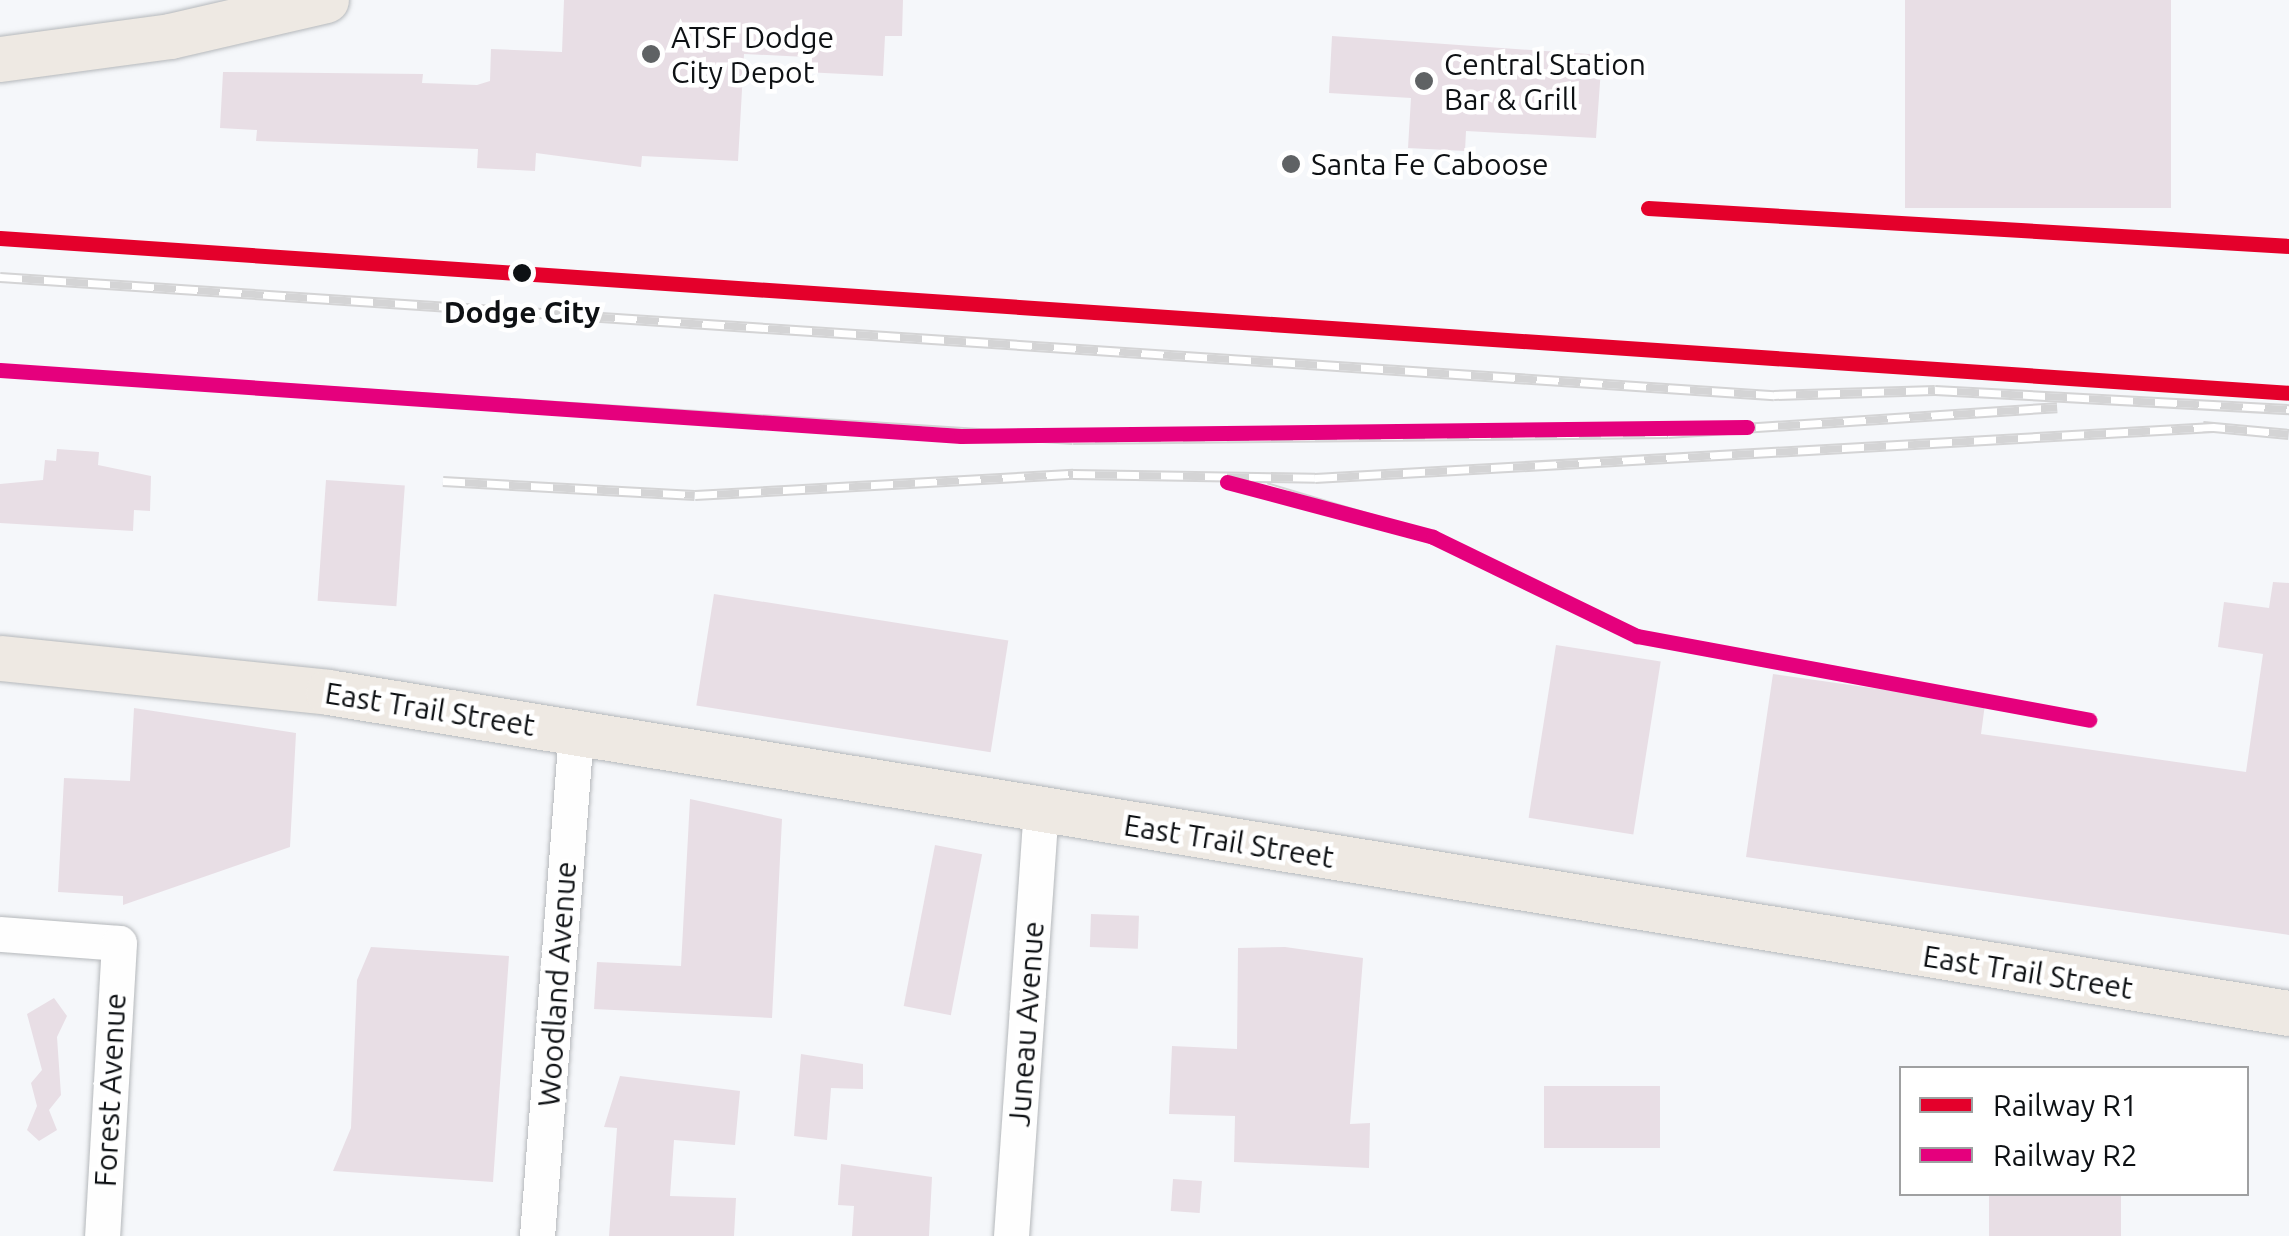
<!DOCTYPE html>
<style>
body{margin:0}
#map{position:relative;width:2289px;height:1236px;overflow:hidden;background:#f5f7fa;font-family:Ubuntu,sans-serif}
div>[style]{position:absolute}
.building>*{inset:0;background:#e8dee5;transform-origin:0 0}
.roads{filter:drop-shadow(0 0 2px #b5b8bb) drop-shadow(0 0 2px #b5b8bb)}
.minor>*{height:35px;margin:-17.5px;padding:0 17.5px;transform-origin:17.5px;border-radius:17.5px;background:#fefefe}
.major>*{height:45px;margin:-22.5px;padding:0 22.5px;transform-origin:22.5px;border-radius:22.5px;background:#eee9e3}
.rail>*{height:11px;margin-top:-5.5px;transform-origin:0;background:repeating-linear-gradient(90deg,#fff 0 22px,#d4d4d5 0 44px);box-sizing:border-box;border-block:2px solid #d4d4d5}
.rail-1>*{height:15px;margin:-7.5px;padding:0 7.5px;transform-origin:7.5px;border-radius:7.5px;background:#e4002b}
.rail-2>*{height:15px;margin:-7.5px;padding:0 7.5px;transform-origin:7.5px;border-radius:7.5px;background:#e5007d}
.dots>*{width:28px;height:28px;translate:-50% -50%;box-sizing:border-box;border:5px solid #fff;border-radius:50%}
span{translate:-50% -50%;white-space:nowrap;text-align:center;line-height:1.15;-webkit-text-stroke:9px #fff;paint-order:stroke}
.poi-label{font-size:30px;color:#0e1114}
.left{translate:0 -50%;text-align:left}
.stop-label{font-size:30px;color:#0e1114;font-weight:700}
.street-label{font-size:30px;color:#0e1114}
.legend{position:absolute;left:1899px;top:1066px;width:350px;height:130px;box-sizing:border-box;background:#fff;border:2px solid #9fa0a1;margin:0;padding:12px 18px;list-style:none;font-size:30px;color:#0e1114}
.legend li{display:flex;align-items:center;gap:20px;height:50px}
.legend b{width:50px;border:2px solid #9fa0a1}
</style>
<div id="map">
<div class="building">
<i style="clip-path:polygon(564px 0,903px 0,902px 36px,885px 36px,883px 76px,805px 72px,806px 57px,744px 54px,738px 161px,642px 156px,641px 167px,536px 153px,535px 171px,477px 168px,478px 149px,256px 141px,257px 130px,220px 128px,223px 72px,423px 74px,422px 83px,477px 85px,490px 81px,491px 49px,562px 52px)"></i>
<i style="left:1905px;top:0;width:266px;height:208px"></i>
<i style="clip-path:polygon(1332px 36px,1602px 55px,1596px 138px,1466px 131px,1465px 151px,1408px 148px,1411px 98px,1329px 93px)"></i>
<i style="clip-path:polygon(57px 449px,99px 452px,98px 465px,151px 476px,150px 511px,134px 510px,133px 531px,0 523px,0 484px,43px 480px,45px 460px,56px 461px)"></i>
<i style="left:326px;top:480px;width:79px;height:121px;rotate:4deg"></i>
<i style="clip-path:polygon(2273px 582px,2289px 583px,2289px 935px,1746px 857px,1773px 674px,1985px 704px,1981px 734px,2246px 772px,2263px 654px,2218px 647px,2224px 602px,2269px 608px)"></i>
<i style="left:714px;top:594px;width:298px;height:113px;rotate:9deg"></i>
<i style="left:1556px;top:645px;width:106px;height:175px;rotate:9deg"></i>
<i style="clip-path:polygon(134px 708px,296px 733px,290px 847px,123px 905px,123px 896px,58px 892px,64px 778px,130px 781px)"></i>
<i style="clip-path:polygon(690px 799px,782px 819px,772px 1018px,594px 1009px,597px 962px,681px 966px)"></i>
<i style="left:935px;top:845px;width:48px;height:164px;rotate:11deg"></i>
<i style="left:1091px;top:914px;width:48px;height:33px;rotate:2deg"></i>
<i style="clip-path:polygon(371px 947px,509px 956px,493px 1182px,333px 1171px,351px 1128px,357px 980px)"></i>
<i style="clip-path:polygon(1285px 947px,1363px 958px,1350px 1124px,1370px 1123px,1369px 1168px,1234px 1162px,1235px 1116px,1169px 1114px,1172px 1046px,1237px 1049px,1238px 948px)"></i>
<i style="clip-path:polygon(54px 998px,67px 1016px,57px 1037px,61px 1095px,49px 1110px,57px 1130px,39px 1141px,27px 1130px,37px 1106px,31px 1083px,42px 1070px,27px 1014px)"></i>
<i style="clip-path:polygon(801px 1054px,863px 1064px,863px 1089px,831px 1088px,827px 1140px,794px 1136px)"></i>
<i style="clip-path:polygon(620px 1076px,740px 1091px,735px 1145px,674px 1140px,670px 1196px,736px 1198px,734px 1236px,609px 1236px,617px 1128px,604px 1127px)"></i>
<i style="left:1660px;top:1086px;width:62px;height:116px;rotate:90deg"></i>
<i style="clip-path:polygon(841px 1164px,932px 1177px,929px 1236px,852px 1236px,854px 1206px,838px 1205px)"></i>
<i style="left:1173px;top:1179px;width:29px;height:32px;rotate:4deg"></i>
<i style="left:1989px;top:1194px;width:132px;height:42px"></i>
</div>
<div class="roads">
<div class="minor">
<i style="left:0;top:934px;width:119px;rotate:4.3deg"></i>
<i style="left:119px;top:943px;width:293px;rotate:93.3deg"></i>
<i style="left:537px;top:1236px;width:505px;rotate:-85.57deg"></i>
<i style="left:1011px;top:1236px;width:426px;rotate:-86deg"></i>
</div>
<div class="major">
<i style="left:0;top:59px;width:172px;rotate:-7.7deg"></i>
<i style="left:170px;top:36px;width:160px;rotate:-13deg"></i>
<i style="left:0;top:658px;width:330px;rotate:5.9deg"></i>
<i style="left:328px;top:692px;width:1987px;rotate:9.3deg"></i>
</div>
</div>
<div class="rail">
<i style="left:1648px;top:208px;width:642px;rotate:3.39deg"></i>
<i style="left:0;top:238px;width:2294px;rotate:3.87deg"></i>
<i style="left:0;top:277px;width:1778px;rotate:3.81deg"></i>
<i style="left:1774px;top:395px;width:161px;rotate:-1.8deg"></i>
<i style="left:1935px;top:390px;width:355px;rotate:3.1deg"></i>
<i style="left:0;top:370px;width:1075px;rotate:3.68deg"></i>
<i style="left:1073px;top:439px;width:595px;rotate:-0.58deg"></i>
<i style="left:1668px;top:433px;width:390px;rotate:-3.8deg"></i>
<i style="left:2203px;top:426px;width:86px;rotate:5.3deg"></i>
<i style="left:443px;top:481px;width:252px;rotate:3.2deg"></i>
<i style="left:695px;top:495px;width:379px;rotate:-3.2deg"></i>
<i style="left:1073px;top:474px;width:242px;rotate:0.9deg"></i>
<i style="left:1315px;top:478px;width:900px;rotate:-3.25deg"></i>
<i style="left:1266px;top:487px;width:174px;rotate:16.7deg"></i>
<i style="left:1433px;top:537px;width:227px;rotate:25.9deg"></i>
<i style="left:1637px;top:636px;width:460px;rotate:10.5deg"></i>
</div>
<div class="rail-1">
<i style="left:1648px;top:208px;width:642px;rotate:3.39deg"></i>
<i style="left:0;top:238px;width:2294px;rotate:3.87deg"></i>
</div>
<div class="rail-2">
<i style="left:0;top:370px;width:963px;rotate:3.93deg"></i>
<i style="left:961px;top:436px;width:786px;rotate:-0.66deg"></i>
<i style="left:1227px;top:482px;width:213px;rotate:14.9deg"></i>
<i style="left:1433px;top:537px;width:227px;rotate:25.9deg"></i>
<i style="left:1637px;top:636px;width:460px;rotate:10.5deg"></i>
</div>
<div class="dots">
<i style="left:651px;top:54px;background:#5f6264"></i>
<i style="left:1424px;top:81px;background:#5f6264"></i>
<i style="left:1291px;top:164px;background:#5f6264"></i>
<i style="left:522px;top:273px;background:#0e1114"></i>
</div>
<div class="poi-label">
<span class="left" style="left:671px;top:54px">ATSF Dodge<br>City Depot</span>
<span class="left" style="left:1444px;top:81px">Central Station<br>Bar &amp; Grill</span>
<span class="left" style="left:1311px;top:164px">Santa Fe Caboose</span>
</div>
<div class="stop-label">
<span style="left:522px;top:312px">Dodge City</span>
</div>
<div class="street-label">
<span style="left:430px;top:709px;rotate:9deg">East Trail Street</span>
<span style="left:1229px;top:841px;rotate:9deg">East Trail Street</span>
<span style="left:2028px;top:972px;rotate:9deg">East Trail Street</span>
<span style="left:557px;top:984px;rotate:-86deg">Woodland Avenue</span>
<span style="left:1026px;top:1024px;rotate:-86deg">Juneau Avenue</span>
<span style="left:110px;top:1090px;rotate:-87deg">Forest Avenue</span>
</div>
<ul class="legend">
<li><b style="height:12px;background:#e4002b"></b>Railway R1</li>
<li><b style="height:12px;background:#e5007d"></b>Railway R2</li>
</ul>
</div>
